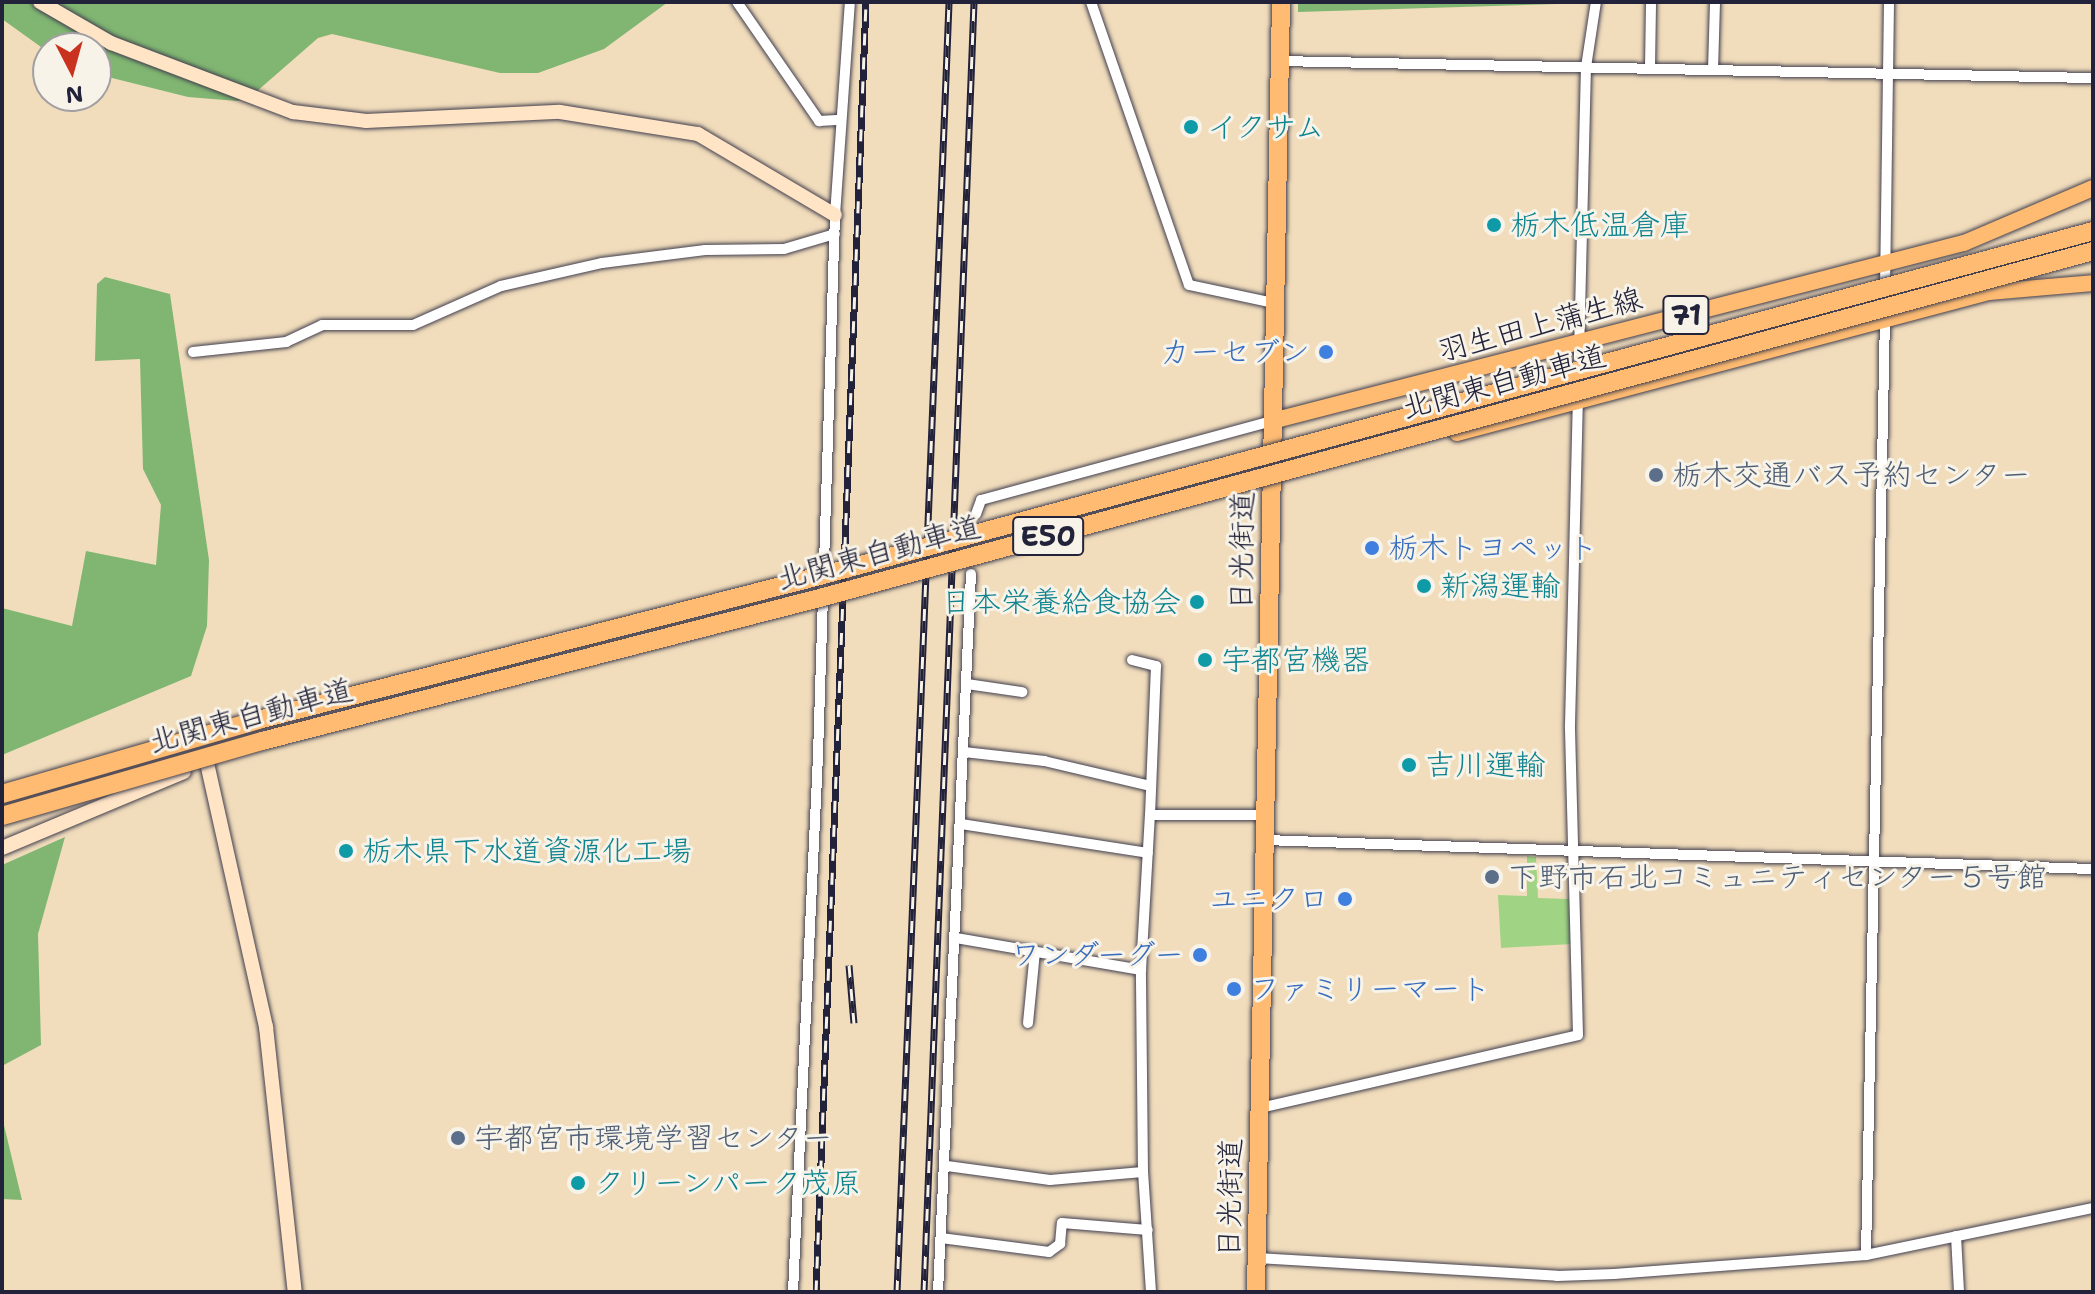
<!DOCTYPE html>
<meta charset="utf-8">
<style>
body{margin:0}
#map{position:relative;width:2095px;height:1294px;overflow:hidden;background:#f1ddbc;font-family:"Shantell Sans","Klee One",sans-serif}
div>[style]{position:absolute}
.green>*{inset:0;background:#a0d484}
.forest>*{inset:0;background:#80b672}
.roads{filter:drop-shadow(0 0 2px #413e4e) drop-shadow(0 0 2px #413e4e)}
.street>*{height:10px;margin:-5px;padding:0 5px;transform-origin:5px;border-radius:5px;background:#fff}
.secondary>*{height:14px;margin:-7px;padding:0 7px;transform-origin:7px;border-radius:7px;background:#ffe4c6}
.primary>*{height:16px;margin:-8px;padding:0 8px;transform-origin:8px;border-radius:8px;background:#febb71}
.highway>*{height:18px;margin:-9px;padding:0 9px;transform-origin:9px;border-radius:9px;background:#febb71}
.rail>*{height:7px;margin-top:-3.5px;transform-origin:0;background:repeating-linear-gradient(90deg,#f7f3e8 0 12px,#22223b 0 24px);box-sizing:border-box;border-block:2px solid #22223b}
.bridges{filter:drop-shadow(0 0 2px #413e4e) drop-shadow(0 0 2px #413e4e)}
.highway-bridge>*{height:18px;margin:-9px;padding:0 9px;transform-origin:9px;border-radius:9px;background:#febb71}
.dots>*{width:22px;height:22px;translate:-50% -50%;box-sizing:border-box;border:4px solid #f7f3e8;border-radius:50%}
span{translate:-50% -50%;white-space:nowrap;text-align:center;line-height:1.15;-webkit-text-stroke:6px #f7f3e8;paint-order:stroke}
.shield-label span{padding:2px 6px;background:#f7f3e8;border:2px solid;border-radius:6px;-webkit-text-stroke-width:0}
.shield-label{font-size:28px;color:#22223b;font-weight:700}
.culture-label{font-size:30px;color:#0d838f}
.left{translate:0 -50%;text-align:left}
.right{translate:-100% -50%;text-align:right}
.street-label{font-size:30px;color:#22223b}
.shop-label{font-size:30px;color:#366cbe}
.service-label{font-size:30px;color:#4e5e75}
.frame{position:absolute;inset:0;border:4px solid #22223b;pointer-events:none}
.north{position:absolute;left:32px;top:32px;width:80px;height:80px;box-sizing:border-box;background:#f7f3e8;border:2px solid #a29fa3;border-radius:50%;rotate:174deg;font-size:22px;font-weight:700;line-height:32px;text-align:center;color:#22223b}
.north::after{content:'';display:block;margin:auto;width:28px;height:36px;background:#c8321e;clip-path:polygon(50% 0,100% 100%,50% 72%,0 100%)}
</style>
<div id="map">
<div class="green">
<i style="clip-path:polygon(1527px 856px,1536px 857px,1538px 898px,1569px 899px,1572px 944px,1501px 948px,1498px 895px,1527px 896px)"></i>
</div>
<div class="forest">
<i style="clip-path:polygon(2px 2px,668px 2px,604px 49px,538px 73px,500px 73px,332px 34px,318px 38px,249px 98px,237px 101px,188px 97px,96px 74px,96px 48px,48px 52px,2px 19px)"></i>
<i style="clip-path:polygon(1298px 2px,1591px 2px,1591px 3px,1298px 12px)"></i>
<i style="clip-path:polygon(105px 277px,170px 294px,209px 560px,207px 626px,191px 676px,2px 755px,2px 608px,72px 626px,86px 551px,156px 565px,161px 505px,143px 469px,140px 359px,95px 361px,97px 284px)"></i>
<i style="clip-path:polygon(65px 837px,38px 934px,41px 1045px,2px 1066px,2px 865px)"></i>
<i style="clip-path:polygon(2px 1117px,22px 1200px,2px 1199px)"></i>
</div>
<div class="roads">
<div class="street">
<i style="left:737px;top:2px;width:145px;rotate:55.4deg"></i>
<i style="left:819px;top:121px;width:22px;rotate:-3deg"></i>
<i style="left:1091px;top:2px;width:299px;rotate:70.9deg"></i>
<i style="left:1189px;top:285px;width:87px;rotate:12deg"></i>
<i style="left:1279px;top:61px;width:814px;rotate:1.2deg"></i>
<i style="left:1650px;top:68px;width:66px;rotate:-89.1deg"></i>
<i style="left:1713px;top:70px;width:68px;rotate:-88.3deg"></i>
<i style="left:1885px;top:289px;width:287px;rotate:-89.2deg"></i>
<i style="left:193px;top:352px;width:94px;rotate:-6.1deg"></i>
<i style="left:286px;top:342px;width:40px;rotate:-25deg"></i>
<i style="left:322px;top:325px;width:91px"></i>
<i style="left:413px;top:325px;width:96px;rotate:-23.9deg"></i>
<i style="left:501px;top:286px;width:104px;rotate:-12.8deg"></i>
<i style="left:602px;top:263px;width:104px;rotate:-7.2deg"></i>
<i style="left:705px;top:250px;width:79px;rotate:-0.7deg"></i>
<i style="left:784px;top:249px;width:53px;rotate:-16.4deg"></i>
<i style="left:976px;top:514px;width:15px;rotate:-70deg"></i>
<i style="left:981px;top:500px;width:302px;rotate:-15.2deg"></i>
<i style="left:1132px;top:660px;width:25px;rotate:14deg"></i>
<i style="left:1156px;top:666px;width:149px;rotate:92.3deg"></i>
<i style="left:967px;top:684px;width:56px;rotate:8.3deg"></i>
<i style="left:964px;top:752px;width:81px;rotate:6.4deg"></i>
<i style="left:1044px;top:761px;width:110px;rotate:13.2deg"></i>
<i style="left:961px;top:824px;width:189px;rotate:8.8deg"></i>
<i style="left:1265px;top:840px;width:829px;rotate:2.01deg"></i>
<i style="left:956px;top:938px;width:188px;rotate:9.8deg"></i>
<i style="left:1028px;top:1023px;width:71px;rotate:-84.4deg"></i>
<i style="left:1260px;top:1108px;width:326px;rotate:-12.9deg"></i>
<i style="left:1578px;top:1035px;width:310px;rotate:-91.5deg"></i>
<i style="left:1570px;top:725px;width:658px;rotate:-88.61deg"></i>
<i style="left:1586px;top:67px;width:66px;rotate:-81.3deg"></i>
<i style="left:947px;top:1166px;width:104px;rotate:7.7deg"></i>
<i style="left:1050px;top:1180px;width:93px;rotate:-4.9deg"></i>
<i style="left:1956px;top:1236px;width:56px;rotate:86.9deg"></i>
<i style="left:941px;top:1238px;width:109px;rotate:7.4deg"></i>
<i style="left:1049px;top:1252px;width:14px;rotate:-36deg"></i>
<i style="left:1060px;top:1244px;width:21px;rotate:-85deg"></i>
<i style="left:1062px;top:1223px;width:86px;rotate:4.7deg"></i>
<i style="left:1866px;top:1255px;width:938px;rotate:-88.84deg"></i>
<i style="left:1257px;top:1258px;width:301px;rotate:3.4deg"></i>
<i style="left:1557px;top:1276px;width:57px;rotate:-2deg"></i>
<i style="left:1614px;top:1274px;width:253px;rotate:-4.3deg"></i>
<i style="left:1866px;top:1255px;width:232px;rotate:-11.7deg"></i>
<i style="left:793px;top:1292px;width:538px;rotate:-87.33deg"></i>
<i style="left:818px;top:755px;width:540px;rotate:-88.2deg"></i>
<i style="left:835px;top:215px;width:214px;rotate:-86deg"></i>
<i style="left:938px;top:1292px;width:719px;rotate:-87.37deg"></i>
<i style="left:1151px;top:1292px;width:120px;rotate:-93.8deg"></i>
<i style="left:1143px;top:1172px;width:202px;rotate:-90.6deg"></i>
<i style="left:1141px;top:970px;width:155px;rotate:-86.7deg"></i>
<i style="left:1150px;top:815px;width:116px"></i>
</div>
<div class="secondary">
<i style="left:40px;top:2px;width:82px;rotate:30deg"></i>
<i style="left:111px;top:43px;width:195px;rotate:20.8deg"></i>
<i style="left:293px;top:112px;width:74px;rotate:7deg"></i>
<i style="left:366px;top:121px;width:194px;rotate:-2.7deg"></i>
<i style="left:560px;top:112px;width:140px;rotate:9.1deg"></i>
<i style="left:698px;top:134px;width:159px;rotate:30.6deg"></i>
<i style="left:207px;top:763px;width:271px;rotate:77.4deg"></i>
<i style="left:266px;top:1027px;width:267px;rotate:83.8deg"></i>
<i style="left:2px;top:848px;width:197px;rotate:-22.7deg"></i>
</div>
<div class="primary">
<i style="left:1272px;top:421px;width:715px;rotate:-14.43deg"></i>
<i style="left:1964px;top:243px;width:140px;rotate:-23.1deg"></i>
<i style="left:1457px;top:433px;width:550px;rotate:-14.84deg"></i>
<i style="left:1989px;top:292px;width:104px;rotate:-4.9deg"></i>
</div>
<div class="highway">
<i style="left:1256px;top:1292px;width:1290px;rotate:-88.89deg"></i>
</div>
</div>
<div class="rail">
<i style="left:849px;top:965px;width:58px;rotate:85.1deg"></i>
<i style="left:816px;top:1292px;width:1291px;rotate:-87.78deg"></i>
<i style="left:897px;top:1292px;width:1291px;rotate:-87.69deg"></i>
<i style="left:924px;top:1292px;width:1291px;rotate:-87.78deg"></i>
</div>
<div class="bridges">
<div class="highway-bridge">
<i style="left:2px;top:794px;width:266px;rotate:-16.1deg"></i>
<i style="left:258px;top:720px;width:576px;rotate:-14.37deg"></i>
<i style="left:816px;top:577px;width:1323px;rotate:-15.16deg"></i>
<i style="left:2px;top:816px;width:271px;rotate:-16.1deg"></i>
<i style="left:262px;top:741px;width:572px;rotate:-14.38deg"></i>
<i style="left:816px;top:599px;width:1324px;rotate:-15.24deg"></i>
</div>
</div>
<div class="dots">
<i style="left:1191px;top:127px;background:#0f9aa8"></i>
<i style="left:1494px;top:225px;background:#0f9aa8"></i>
<i style="left:1326px;top:352px;background:#3f7fe0"></i>
<i style="left:1656px;top:475px;background:#5c6f8a"></i>
<i style="left:1372px;top:548px;background:#3f7fe0"></i>
<i style="left:1424px;top:586px;background:#0f9aa8"></i>
<i style="left:1197px;top:602px;background:#0f9aa8"></i>
<i style="left:1205px;top:660px;background:#0f9aa8"></i>
<i style="left:1409px;top:765px;background:#0f9aa8"></i>
<i style="left:346px;top:851px;background:#0f9aa8"></i>
<i style="left:1492px;top:877px;background:#5c6f8a"></i>
<i style="left:1345px;top:899px;background:#3f7fe0"></i>
<i style="left:1200px;top:955px;background:#3f7fe0"></i>
<i style="left:1234px;top:989px;background:#3f7fe0"></i>
<i style="left:458px;top:1138px;background:#5c6f8a"></i>
<i style="left:578px;top:1183px;background:#0f9aa8"></i>
</div>
<div class="shield-label">
<span style="left:1686px;top:315px">71</span>
<span style="left:1048px;top:536px">E50</span>
</div>
<div class="culture-label">
<span class="left" style="left:1207px;top:127px">イクサム</span>
<span class="left" style="left:1510px;top:225px">栃木低温倉庫</span>
<span class="left" style="left:1440px;top:586px">新潟運輸</span>
<span class="right" style="left:1181px;top:602px">日本栄養給食協会</span>
<span class="left" style="left:1221px;top:660px">宇都宮機器</span>
<span class="left" style="left:1425px;top:765px">吉川運輸</span>
<span class="left" style="left:362px;top:851px">栃木県下水道資源化工場</span>
<span class="left" style="left:594px;top:1183px">クリーンパーク茂原</span>
</div>
<div class="street-label">
<span style="left:1540px;top:325px;rotate:-15deg">羽生田上蒲生線</span>
<span style="left:1504px;top:382px;rotate:-15deg">北関東自動車道</span>
<span style="left:1242px;top:551px;rotate:-89deg">日光街道</span>
<span style="left:879px;top:553px;rotate:-15deg">北関東自動車道</span>
<span style="left:251px;top:716px;rotate:-15deg">北関東自動車道</span>
<span style="left:1230px;top:1198px;rotate:-89deg">日光街道</span>
</div>
<div class="shop-label">
<span class="right" style="left:1310px;top:352px">カーセブン</span>
<span class="left" style="left:1388px;top:548px">栃木トヨペット</span>
<span class="right" style="left:1329px;top:899px">ユニクロ</span>
<span class="right" style="left:1184px;top:955px">ワンダーグー</span>
<span class="left" style="left:1250px;top:989px">ファミリーマート</span>
</div>
<div class="service-label">
<span class="left" style="left:1672px;top:475px">栃木交通バス予約センター</span>
<span class="left" style="left:1508px;top:877px">下野市石北コミュニティセンター５号館</span>
<span class="left" style="left:474px;top:1138px">宇都宮市環境学習センター</span>
</div>
<div class="frame"></div>
<div class="north">N</div>
</div>
